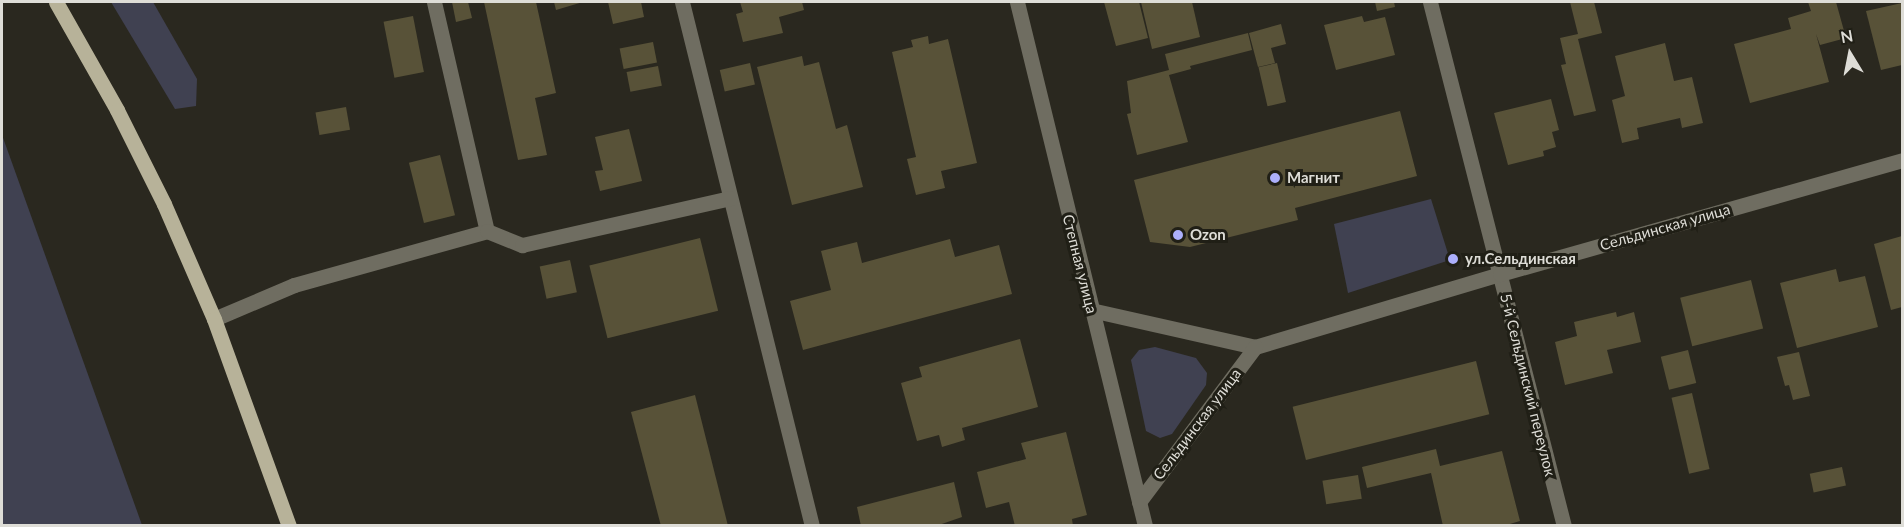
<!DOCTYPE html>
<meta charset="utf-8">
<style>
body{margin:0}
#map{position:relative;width:1904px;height:527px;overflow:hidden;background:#2a281f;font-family:Lato,sans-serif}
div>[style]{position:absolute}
.green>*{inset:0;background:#404151}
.building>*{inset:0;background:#585238;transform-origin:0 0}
.minor>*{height:15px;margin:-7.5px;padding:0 7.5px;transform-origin:7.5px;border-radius:7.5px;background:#6f6d61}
.major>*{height:15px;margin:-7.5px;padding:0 7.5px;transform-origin:7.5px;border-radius:7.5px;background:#b7b299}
.dots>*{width:16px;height:16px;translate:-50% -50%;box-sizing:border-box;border:3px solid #201f16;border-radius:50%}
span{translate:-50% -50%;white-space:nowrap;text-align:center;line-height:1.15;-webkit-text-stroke:6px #201f16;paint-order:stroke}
.poi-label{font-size:15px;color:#deddd7;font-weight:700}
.left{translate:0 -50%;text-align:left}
.street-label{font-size:15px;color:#deddd7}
.frame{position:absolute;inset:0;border:3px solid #deddd7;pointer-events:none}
.north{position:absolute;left:1820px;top:24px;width:60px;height:60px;-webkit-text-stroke:4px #201f16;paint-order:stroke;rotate:350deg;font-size:16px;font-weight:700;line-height:24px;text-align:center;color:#deddd7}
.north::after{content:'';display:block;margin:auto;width:21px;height:27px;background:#deddd7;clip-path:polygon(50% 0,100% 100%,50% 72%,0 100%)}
</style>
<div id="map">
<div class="green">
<i style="clip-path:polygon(111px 2px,153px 2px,197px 79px,196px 106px,175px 109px)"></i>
<i style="clip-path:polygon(2px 135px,142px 525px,2px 525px)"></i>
<i style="clip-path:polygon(1431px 199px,1450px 260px,1348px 293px,1334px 224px)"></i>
<i style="clip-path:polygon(1155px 347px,1196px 358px,1207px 373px,1206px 385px,1172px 434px,1160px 438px,1146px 431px,1131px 360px,1139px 350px)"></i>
</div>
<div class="building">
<i style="clip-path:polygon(452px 2px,468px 2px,472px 18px,456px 22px)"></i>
<i style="clip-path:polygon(484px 2px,536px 2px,556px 93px,535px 98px,547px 155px,518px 160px)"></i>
<i style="clip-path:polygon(554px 2px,583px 2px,556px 10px)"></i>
<i style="clip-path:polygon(608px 2px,641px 2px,644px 17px,613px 24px)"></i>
<i style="clip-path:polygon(740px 2px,802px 2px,804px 10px,779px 17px,783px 33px,743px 42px,736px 14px,743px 12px)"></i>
<i style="clip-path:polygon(1104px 2px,1139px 2px,1148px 38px,1116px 46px)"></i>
<i style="clip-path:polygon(1141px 2px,1192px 2px,1200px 37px,1152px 49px)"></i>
<i style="clip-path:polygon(1375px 2px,1394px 2px,1395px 7px,1377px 11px)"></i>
<i style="clip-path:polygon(1570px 2px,1594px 2px,1602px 33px,1578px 39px,1596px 111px,1574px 116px,1561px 65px,1566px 64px,1560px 38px,1578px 34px)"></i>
<i style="clip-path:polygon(1808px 2px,1836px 2px,1846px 38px,1820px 45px,1816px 34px,1829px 82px,1750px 103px,1734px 44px,1791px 29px,1788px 18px,1811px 11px)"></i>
<i style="clip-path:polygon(1902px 3px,1902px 65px,1881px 70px,1866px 11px)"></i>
<i style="left:413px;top:16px;width:57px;height:30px;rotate:79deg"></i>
<i style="clip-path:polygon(1362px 16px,1364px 22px,1385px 17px,1395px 55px,1336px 70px,1324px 25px)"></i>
<i style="clip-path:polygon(1281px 24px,1286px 44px,1271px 48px,1275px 63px,1258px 67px,1249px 33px)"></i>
<i style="clip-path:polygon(1248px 33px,1252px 50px,1190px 66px,1191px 69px,1169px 75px,1188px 142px,1137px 155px,1127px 114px,1131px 113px,1127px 81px,1169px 70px,1165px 54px)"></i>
<i style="clip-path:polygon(928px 36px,929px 44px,948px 39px,977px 163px,941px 171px,945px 188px,916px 195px,907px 159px,916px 157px,892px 52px,913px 47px,911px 40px)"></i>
<i style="left:653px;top:42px;width:21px;height:34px;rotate:79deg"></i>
<i style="clip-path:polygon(1665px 43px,1674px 81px,1692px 77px,1703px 123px,1682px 128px,1680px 118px,1637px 128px,1639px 139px,1622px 143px,1612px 100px,1625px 96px,1615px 56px)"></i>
<i style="clip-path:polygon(802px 56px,804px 66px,819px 62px,836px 129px,847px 125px,863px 187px,792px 205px,757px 67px)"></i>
<i style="left:750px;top:63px;width:22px;height:31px;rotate:77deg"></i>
<i style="left:1277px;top:63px;width:40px;height:19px;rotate:77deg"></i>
<i style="left:658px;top:66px;width:20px;height:32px;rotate:79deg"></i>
<i style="clip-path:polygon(1551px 99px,1559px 130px,1552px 132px,1556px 147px,1543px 151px,1544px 156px,1508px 165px,1494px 113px)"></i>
<i style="left:346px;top:107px;width:23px;height:31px;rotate:80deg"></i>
<i style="clip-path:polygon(1400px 111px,1417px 176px,1295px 208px,1298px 220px,1190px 247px,1150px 242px,1134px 180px)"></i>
<i style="clip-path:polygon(629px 129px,642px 181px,600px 191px,595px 171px,603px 170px,595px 137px)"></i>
<i style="left:440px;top:155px;width:62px;height:32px;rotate:76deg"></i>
<i style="clip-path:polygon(1902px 236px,1902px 307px,1891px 310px,1874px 244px)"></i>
<i style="left:700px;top:238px;width:75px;height:114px;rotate:76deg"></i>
<i style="clip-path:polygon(950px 239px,955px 257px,999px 245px,1012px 294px,803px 350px,790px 301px,831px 290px,821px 251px,857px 242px,862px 263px)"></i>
<i style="left:570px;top:260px;width:33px;height:31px;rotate:78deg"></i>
<i style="clip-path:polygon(1836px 269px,1839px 282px,1865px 276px,1878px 327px,1797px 348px,1780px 283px)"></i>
<i style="left:1751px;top:280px;width:50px;height:73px;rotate:76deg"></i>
<i style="clip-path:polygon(1616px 312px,1617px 317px,1634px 312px,1641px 342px,1607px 350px,1613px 373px,1565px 385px,1555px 342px,1577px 336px,1574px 322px)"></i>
<i style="clip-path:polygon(1020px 339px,1038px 407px,962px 428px,965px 440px,942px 447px,939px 435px,917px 441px,901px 383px,922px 377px,919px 367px)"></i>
<i style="left:1688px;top:350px;width:34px;height:28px;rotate:76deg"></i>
<i style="clip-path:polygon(1799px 352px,1810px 396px,1793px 400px,1789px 385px,1785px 386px,1777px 357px)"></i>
<i style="left:1476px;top:361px;width:55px;height:189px;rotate:76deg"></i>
<i style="left:1692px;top:393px;width:78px;height:21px;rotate:77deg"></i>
<i style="clip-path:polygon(695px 395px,728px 526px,661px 526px,631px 412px)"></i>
<i style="clip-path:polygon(1066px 432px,1087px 515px,1072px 519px,1073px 526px,1015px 526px,1009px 502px,986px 508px,977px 472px,1026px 459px,1021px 443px)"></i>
<i style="clip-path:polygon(1436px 449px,1440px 466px,1502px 451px,1520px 521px,1503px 526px,1443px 526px,1431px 473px,1367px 488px,1362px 467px)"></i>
<i style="left:1842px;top:467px;width:19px;height:33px;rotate:78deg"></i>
<i style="left:1358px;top:475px;width:24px;height:36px;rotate:81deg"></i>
<i style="clip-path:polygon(954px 482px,962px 517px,936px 526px,861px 526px,857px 507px)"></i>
</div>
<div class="minor">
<i style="left:434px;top:2px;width:235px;rotate:77deg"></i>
<i style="left:682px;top:2px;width:540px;rotate:76.07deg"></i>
<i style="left:1017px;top:2px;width:539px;rotate:76.27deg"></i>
<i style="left:1430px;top:2px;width:541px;rotate:75.66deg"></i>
<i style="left:1091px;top:310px;width:168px;rotate:12.7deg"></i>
<i style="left:1255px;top:347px;width:256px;rotate:-16.6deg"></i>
<i style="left:1500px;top:274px;width:418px;rotate:-15.8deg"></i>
<i style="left:214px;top:319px;width:87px;rotate:-23deg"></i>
<i style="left:294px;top:285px;width:200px;rotate:-15.6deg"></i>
<i style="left:487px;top:231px;width:38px;rotate:22deg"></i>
<i style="left:522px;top:245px;width:213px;rotate:-12.7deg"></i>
<i style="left:1139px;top:502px;width:194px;rotate:-53.2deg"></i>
</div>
<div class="major">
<i style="left:56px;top:2px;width:124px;rotate:60.5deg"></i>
<i style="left:117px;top:110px;width:105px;rotate:63.4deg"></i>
<i style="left:164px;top:204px;width:125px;rotate:66.5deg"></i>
<i style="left:214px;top:319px;width:220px;rotate:70.1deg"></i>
</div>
<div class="dots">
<i style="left:1275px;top:178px;background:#acaffb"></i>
<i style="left:1178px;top:235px;background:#acaffb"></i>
<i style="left:1453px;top:259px;background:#acaffb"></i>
</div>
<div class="poi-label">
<span class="left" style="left:1287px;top:178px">Магнит</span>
<span class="left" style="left:1190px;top:235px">Ozon</span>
<span class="left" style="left:1465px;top:259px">ул.Сельдинская</span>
</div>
<div class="street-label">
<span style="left:1665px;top:227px;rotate:-16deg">Сельдинская улица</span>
<span style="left:1080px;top:264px;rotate:76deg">Степная улица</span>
<span style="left:1528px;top:385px;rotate:76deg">5-й Сельдинский переулок</span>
<span style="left:1197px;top:424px;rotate:-53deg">Сельдинская улица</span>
</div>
<div class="frame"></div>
<div class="north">N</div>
</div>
